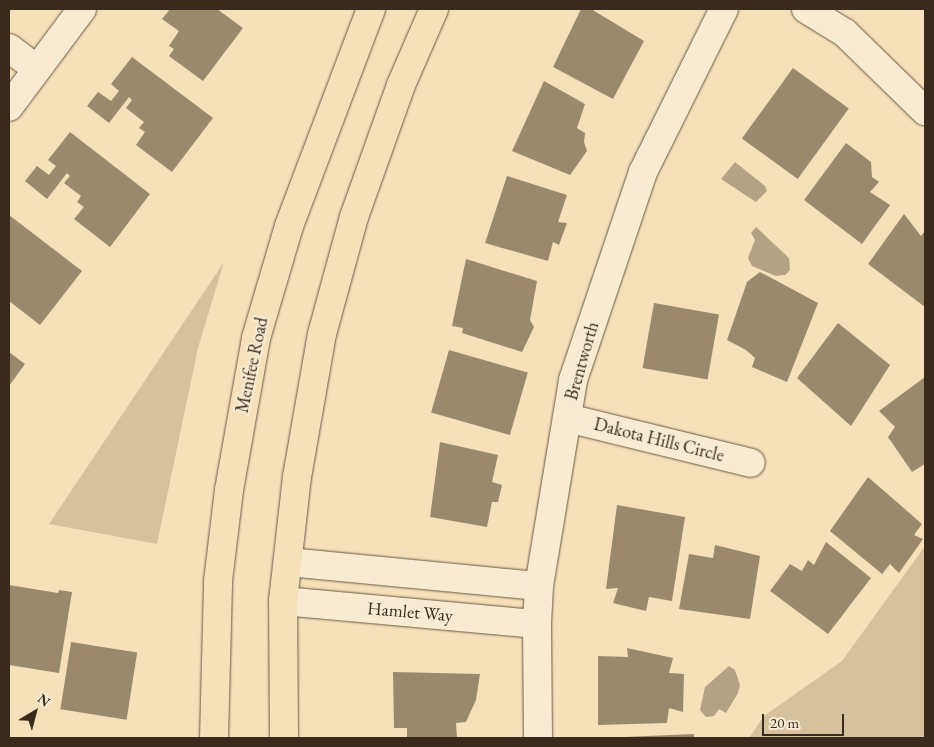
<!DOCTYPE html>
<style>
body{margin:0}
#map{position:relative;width:934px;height:747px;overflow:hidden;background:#f5e0b9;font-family:"EB Garamond",serif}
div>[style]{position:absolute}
.green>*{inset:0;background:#d5c19e}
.water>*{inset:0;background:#b5a284}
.building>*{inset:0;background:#9b896e;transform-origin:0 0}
.roads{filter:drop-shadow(0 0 1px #695843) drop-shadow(0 0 1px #695843)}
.street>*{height:28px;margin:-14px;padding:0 14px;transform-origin:14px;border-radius:14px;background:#f8ebd2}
.primary>*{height:28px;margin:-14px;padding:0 14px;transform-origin:14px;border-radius:14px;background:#f5e0b9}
span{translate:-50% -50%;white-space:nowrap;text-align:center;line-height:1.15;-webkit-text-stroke:4.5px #f8ebd2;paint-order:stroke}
.street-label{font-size:18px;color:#3a2a1c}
.frame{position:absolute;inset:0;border:10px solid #3a2a1c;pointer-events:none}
.north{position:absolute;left:10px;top:687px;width:50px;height:50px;-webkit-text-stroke:4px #f8ebd2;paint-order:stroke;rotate:37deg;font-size:14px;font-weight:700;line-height:20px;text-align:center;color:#3a2a1c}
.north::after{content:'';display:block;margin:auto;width:18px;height:22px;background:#3a2a1c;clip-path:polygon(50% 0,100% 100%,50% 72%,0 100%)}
.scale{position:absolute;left:762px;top:714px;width:82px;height:22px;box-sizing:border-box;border:2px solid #3a2a1c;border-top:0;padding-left:6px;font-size:15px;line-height:18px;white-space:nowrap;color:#3a2a1c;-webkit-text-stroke:4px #f8ebd2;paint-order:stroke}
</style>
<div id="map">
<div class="green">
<i style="clip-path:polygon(224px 262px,198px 348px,157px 544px,49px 524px)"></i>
<i style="clip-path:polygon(925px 546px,925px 738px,749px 738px,764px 716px,842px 661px)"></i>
</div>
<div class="water">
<i style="clip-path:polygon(735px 162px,765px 186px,767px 191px,756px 202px,721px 179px)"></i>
<i style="clip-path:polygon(756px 227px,789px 258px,790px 270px,785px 275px,776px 276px,752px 266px,748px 258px,755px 240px,751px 233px)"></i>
<i style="clip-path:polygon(729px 666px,735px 670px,740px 685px,738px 693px,726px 713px,719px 709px,714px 716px,706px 717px,700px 710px,705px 687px)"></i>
</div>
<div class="building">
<i style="clip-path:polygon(170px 9px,217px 9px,243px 28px,203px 81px,169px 56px,174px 49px,169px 46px,179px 31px,162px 19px)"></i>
<i style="clip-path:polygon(581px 9px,591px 9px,644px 41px,613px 99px,553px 67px)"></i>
<i style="clip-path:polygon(132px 57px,213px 118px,172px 172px,136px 145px,145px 132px,139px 128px,144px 122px,126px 108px,132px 100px,129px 97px,109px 123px,87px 106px,98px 92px,111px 101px,119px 91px,111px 84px)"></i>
<i style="left:793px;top:68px;width:69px;height:87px;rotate:36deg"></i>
<i style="clip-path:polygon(544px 81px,585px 104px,577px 128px,585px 133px,584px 142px,587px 151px,570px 175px,512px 151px)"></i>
<i style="clip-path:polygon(70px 132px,150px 194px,110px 247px,74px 219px,84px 207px,77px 202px,81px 196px,64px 183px,70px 176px,67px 173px,47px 199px,25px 181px,37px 166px,49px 175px,56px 166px,48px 160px)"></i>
<i style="clip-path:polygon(846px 143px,871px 162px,872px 177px,879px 182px,870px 192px,890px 205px,862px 244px,804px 200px)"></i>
<i style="clip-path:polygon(507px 176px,567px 195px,558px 222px,567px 223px,559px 245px,553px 242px,548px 261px,485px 243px)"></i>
<i style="clip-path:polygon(904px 214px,921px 236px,925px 231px,925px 307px,868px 264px)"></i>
<i style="clip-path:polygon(9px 215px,82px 271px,40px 325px,9px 301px)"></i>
<i style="clip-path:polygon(466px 259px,537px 281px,530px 320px,534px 327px,522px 352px,462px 333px,463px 328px,452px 326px)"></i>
<i style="clip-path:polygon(760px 272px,818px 303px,787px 382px,752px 367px,755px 358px,746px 350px,727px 340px,747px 282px)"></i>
<i style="left:654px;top:303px;width:66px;height:66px;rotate:10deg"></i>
<i style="clip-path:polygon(838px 323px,890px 365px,851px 426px,797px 378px)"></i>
<i style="left:449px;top:350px;width:82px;height:65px;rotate:16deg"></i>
<i style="clip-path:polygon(9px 352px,25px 364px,9px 386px)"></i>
<i style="clip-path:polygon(925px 377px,925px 464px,912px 472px,888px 437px,895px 427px,879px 411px)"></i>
<i style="clip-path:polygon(440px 442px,498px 455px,492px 482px,502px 485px,498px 502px,492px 502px,487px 527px,430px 517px)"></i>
<i style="clip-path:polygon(868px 477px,922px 524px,914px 535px,923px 539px,899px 573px,890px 564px,882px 574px,830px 531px)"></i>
<i style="clip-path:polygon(617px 505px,685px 517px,672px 601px,649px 597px,646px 611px,613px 603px,618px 588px,606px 589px)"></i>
<i style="clip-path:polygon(826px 542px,871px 578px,828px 634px,770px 591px,790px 564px,802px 571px,808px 560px,814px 565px)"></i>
<i style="clip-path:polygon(715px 545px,760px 556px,750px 619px,679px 609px,689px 554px,713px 558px)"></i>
<i style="clip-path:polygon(9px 585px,58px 593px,59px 590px,72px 592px,59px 673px,9px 665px)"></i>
<i style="left:71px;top:642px;width:67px;height:68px;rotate:9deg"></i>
<i style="clip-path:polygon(627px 648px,673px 658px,669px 673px,684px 674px,683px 712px,669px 708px,667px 723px,598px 725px,598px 656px,628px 657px)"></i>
<i style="clip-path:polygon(393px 672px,480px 674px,476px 700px,466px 722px,456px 723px,457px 738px,407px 738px,407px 728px,394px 728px)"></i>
<i style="clip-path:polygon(694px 734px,694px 738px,624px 738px,624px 737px)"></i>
</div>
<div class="roads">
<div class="street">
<i style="left:806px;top:9px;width:46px;rotate:31.6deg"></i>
<i style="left:845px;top:33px;width:112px;rotate:44.3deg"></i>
<i style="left:9px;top:48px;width:35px;rotate:37deg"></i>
<i style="left:9px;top:107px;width:122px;rotate:-53.3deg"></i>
<i style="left:567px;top:418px;width:189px;rotate:13.7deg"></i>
<i style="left:288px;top:562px;width:252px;rotate:5.5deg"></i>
<i style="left:283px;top:601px;width:255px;rotate:5.2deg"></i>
<i style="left:538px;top:738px;width:114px;rotate:-90.5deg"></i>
<i style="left:537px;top:624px;width:38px;rotate:-87deg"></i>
<i style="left:539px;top:586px;width:209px;rotate:-80.6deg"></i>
<i style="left:573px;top:380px;width:219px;rotate:-71.4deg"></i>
<i style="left:643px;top:172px;width:182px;rotate:-63.6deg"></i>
</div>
<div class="primary">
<i style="left:214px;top:738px;width:157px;rotate:-88.5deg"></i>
<i style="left:218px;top:581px;width:92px;rotate:-83.1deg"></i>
<i style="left:229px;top:490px;width:154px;rotate:-79.9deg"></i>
<i style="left:256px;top:338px;width:117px;rotate:-73.6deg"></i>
<i style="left:289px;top:226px;width:232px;rotate:-69.3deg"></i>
<i style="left:284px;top:738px;width:137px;rotate:-90.4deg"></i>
<i style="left:283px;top:601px;width:125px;rotate:-83.6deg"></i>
<i style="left:297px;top:477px;width:145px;rotate:-80.1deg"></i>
<i style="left:322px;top:334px;width:121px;rotate:-74.7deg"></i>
<i style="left:354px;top:217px;width:140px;rotate:-70.4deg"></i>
<i style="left:401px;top:85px;width:83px;rotate:-66.5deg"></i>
</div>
</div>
<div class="street-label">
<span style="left:582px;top:361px;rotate:-74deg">Brentworth</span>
<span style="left:252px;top:365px;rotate:-78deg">Menifee Road</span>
<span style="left:659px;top:440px;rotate:14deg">Dakota Hills Circle</span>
<span style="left:410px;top:612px;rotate:5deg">Hamlet Way</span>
</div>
<div class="frame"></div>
<div class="north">N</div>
<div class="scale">20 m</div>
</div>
